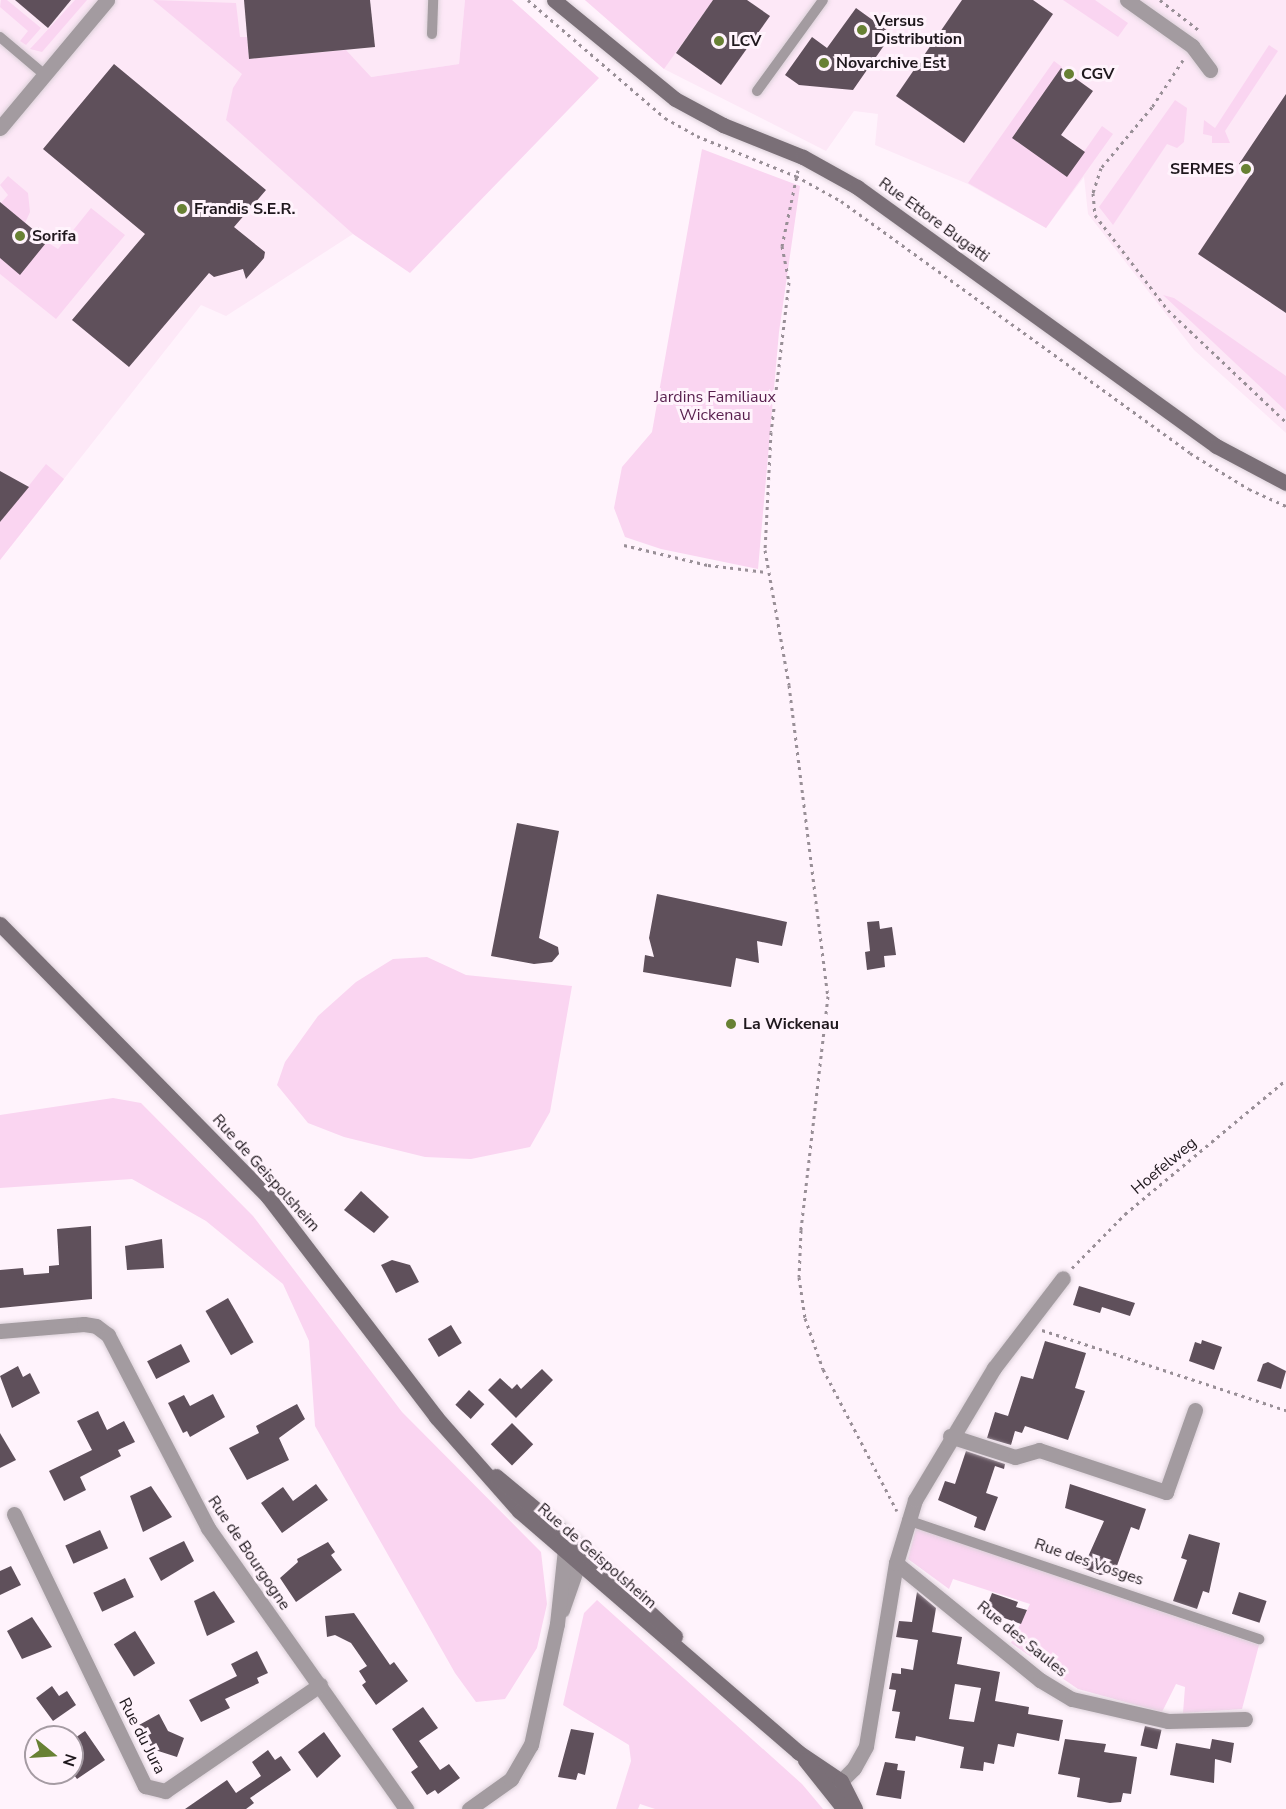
<!DOCTYPE html>
<style>
body{margin:0}
#map{position:relative;width:1286px;height:1809px;overflow:hidden;background:#fff3fc;font-family:"Nunito Sans",sans-serif}
div>[style]{position:absolute}
.built>*{inset:0;background:#fde8f7}
.green>*{inset:0;background:#fad5f1}
.building>*{inset:0;background:#5f505b;transform-origin:0 0}
.path>*{height:3px;margin-top:-1.5px;transform-origin:0;background:repeating-linear-gradient(90deg,#998f97 0 3px,transparent 0 7.5px)}
.roads{filter:drop-shadow(0 0 2px #dbd0d8) drop-shadow(0 0 2px #dbd0d8)}
.lane>*{height:10px;margin:-5px;padding:0 5px;transform-origin:5px;border-radius:5px;background:#a39ba0}
.street>*{height:15px;margin:-7.5px;padding:0 7.5px;transform-origin:7.5px;border-radius:7.5px;background:#a39ba0}
.secondary>*{height:15px;margin:-7.5px;padding:0 7.5px;transform-origin:7.5px;border-radius:7.5px;background:#7a6f77}
.dots>*{width:16px;height:16px;translate:-50% -50%;box-sizing:border-box;border:3px solid #fff3fc;border-radius:50%}
span{translate:-50% -50%;white-space:nowrap;text-align:center;line-height:1.15;-webkit-text-stroke:6px #fff3fc;paint-order:stroke}
.poi-label{font-size:16px;color:#1f181d;font-weight:700}
.left{translate:0 -50%;text-align:left}
.right{translate:-100% -50%;text-align:right}
.street-label{font-size:16px;color:#1f181d}
.park-label{font-size:16px;color:#571f4d}
.north{position:absolute;left:24px;top:1725px;width:60px;height:60px;box-sizing:border-box;background:#fff3fc;border:2px solid #a59ba3;border-radius:50%;rotate:108deg;font-size:16px;font-weight:700;line-height:24px;text-align:center;color:#1f181d}
.north::after{content:'';display:block;margin:auto;width:21px;height:27px;background:#688134;clip-path:polygon(50% 0,100% 100%,50% 72%,0 100%)}
</style>
<div id="map">
<div class="built">
<i style="clip-path:polygon(0 0,465px 0,459px 64px,371px 77px,227px 120px,353px 234px,226px 316px,201px 305px,0 560px)"></i>
<i style="clip-path:polygon(585px 0,1286px 0,1286px 433px,1194px 350px,1088px 214px,1084px 177px,1046px 228px,968px 184px,875px 145px,878px 114px,854px 111px,826px 151px,664px 69px)"></i>
</div>
<div class="green">
<i style="clip-path:polygon(1px 0,7px 0,41px 28px,26px 45px,20px 41px,28px 31px,0 7px)"></i>
<i style="clip-path:polygon(75px 0,87px 0,42px 52px,30px 49px)"></i>
<i style="clip-path:polygon(153px 0,236px 3px,240px 37px,247px 37px,249px 59px,346px 50px,371px 77px,459px 64px,465px 0,512px 0,599px 78px,410px 273px,353px 234px,226px 120px,233px 88px,242px 74px)"></i>
<i style="clip-path:polygon(585px 0,713px 0,664px 69px)"></i>
<i style="clip-path:polygon(1063px 0,1095px 0,1128px 23px,1118px 37px)"></i>
<i style="clip-path:polygon(1269px 45px,1278px 51px,1225px 131px,1230px 143px,1212px 143px,1212px 136px,1203px 134px,1204px 120px,1215px 128px)"></i>
<i style="clip-path:polygon(1054px 61px,1062px 67px,1012px 138px,1067px 176px,1102px 126px,1113px 134px,1046px 228px,968px 183px)"></i>
<i style="clip-path:polygon(1175px 100px,1187px 108px,1184px 142px,1177px 148px,1167px 144px,1113px 225px,1099px 207px)"></i>
<i style="clip-path:polygon(702px 149px,800px 186px,779px 332px,758px 569px,661px 549px,625px 537px,614px 508px,622px 467px,652px 432px)"></i>
<i style="clip-path:polygon(8px 176px,28px 193px,30px 212px,25px 223px,1px 203px,8px 195px,0 185px)"></i>
<i style="clip-path:polygon(91px 208px,125px 235px,56px 319px,0 274px,0 258px,20px 274px,47px 242px,58px 249px)"></i>
<i style="clip-path:polygon(1163px 295px,1174px 298px,1286px 376px,1286px 411px)"></i>
<i style="clip-path:polygon(46px 464px,64px 479px,0 560px,0 522px)"></i>
<i style="clip-path:polygon(427px 957px,466px 975px,572px 986px,550px 1112px,530px 1147px,471px 1159px,425px 1157px,344px 1137px,308px 1123px,277px 1085px,285px 1062px,318px 1016px,356px 982px,393px 959px)"></i>
<i style="clip-path:polygon(113px 1098px,141px 1103px,253px 1216px,402px 1412px,541px 1552px,547px 1604px,537px 1648px,505px 1699px,476px 1702px,455px 1673px,315px 1426px,309px 1341px,283px 1284px,206px 1221px,132px 1179px,0 1188px,0 1115px)"></i>
<i style="clip-path:polygon(916px 1528px,1259px 1645px,1242px 1709px,1183px 1713px,1185px 1687px,1176px 1684px,1162px 1712px,1078px 1689px,1011px 1643px,1030px 1604px,953px 1579px,949px 1589px,908px 1559px)"></i>
<i style="clip-path:polygon(597px 1600px,802px 1784px,823px 1809px,655px 1809px,640px 1804px,638px 1809px,616px 1809px,631px 1761px,629px 1745px,563px 1705px,584px 1613px)"></i>
</div>
<div class="building">
<i style="clip-path:polygon(15px 0,71px 0,48px 28px)"></i>
<i style="clip-path:polygon(244px 0,370px 0,375px 47px,249px 59px)"></i>
<i style="clip-path:polygon(713px 0,747px 0,770px 16px,721px 85px,676px 53px)"></i>
<i style="clip-path:polygon(962px 0,1033px 0,1053px 14px,964px 143px,896px 96px)"></i>
<i style="clip-path:polygon(856px 8px,892px 34px,853px 90px,799px 85px,785px 75px,812px 37px,827px 48px)"></i>
<i style="clip-path:polygon(114px 64px,266px 190px,234px 227px,265px 252px,264px 258px,246px 279px,243px 269px,214px 277px,209px 273px,129px 367px,72px 320px,145px 234px,43px 149px)"></i>
<i style="clip-path:polygon(1061px 68px,1093px 91px,1061px 135px,1085px 152px,1067px 177px,1012px 138px)"></i>
<i style="clip-path:polygon(1286px 94px,1286px 313px,1198px 254px,1252px 173px,1239px 164px)"></i>
<i style="clip-path:polygon(0 202px,35px 231px,38px 227px,50px 238px,20px 275px,0 258px)"></i>
<i style="clip-path:polygon(0 471px,29px 487px,0 522px)"></i>
<i style="clip-path:polygon(517px 823px,559px 831px,539px 938px,558px 947px,559px 954px,552px 962px,534px 964px,491px 956px)"></i>
<i style="clip-path:polygon(657px 894px,787px 922px,782px 946px,757px 941px,759px 963px,736px 958px,731px 987px,643px 972px,645px 955px,654px 957px,649px 938px)"></i>
<i style="clip-path:polygon(879px 921px,880px 929px,892px 927px,896px 955px,884px 956px,885px 967px,867px 970px,865px 952px,870px 951px,867px 922px)"></i>
<i style="clip-path:polygon(361px 1191px,389px 1217px,374px 1233px,344px 1210px)"></i>
<i style="clip-path:polygon(91px 1226px,92px 1299px,0 1308px,0 1270px,23px 1268px,24px 1275px,49px 1273px,49px 1266px,59px 1265px,57px 1229px)"></i>
<i style="clip-path:polygon(162px 1239px,164px 1268px,127px 1270px,125px 1246px)"></i>
<i style="clip-path:polygon(392px 1260px,410px 1265px,419px 1282px,396px 1293px,381px 1265px)"></i>
<i style="clip-path:polygon(1079px 1286px,1135px 1303px,1130px 1316px,1102px 1307px,1100px 1313px,1073px 1305px)"></i>
<i style="left:228px;top:1298px;width:51px;height:26px;rotate:60deg"></i>
<i style="left:451px;top:1325px;width:21px;height:27px;rotate:59deg"></i>
<i style="clip-path:polygon(1202px 1340px,1222px 1347px,1214px 1370px,1189px 1361px,1195px 1342px,1201px 1344px)"></i>
<i style="clip-path:polygon(1045px 1341px,1086px 1353px,1075px 1388px,1085px 1391px,1068px 1440px,1025px 1426px,1022px 1433px,1015px 1431px,1011px 1445px,987px 1438px,995px 1412px,1008px 1416px,1021px 1376px,1033px 1379px)"></i>
<i style="left:181px;top:1344px;width:20px;height:38px;rotate:63deg"></i>
<i style="clip-path:polygon(1268px 1362px,1286px 1371px,1281px 1389px,1257px 1381px,1263px 1364px)"></i>
<i style="clip-path:polygon(18px 1366px,23px 1377px,30px 1373px,40px 1393px,12px 1408px,0 1376px)"></i>
<i style="clip-path:polygon(542px 1369px,553px 1380px,516px 1418px,488px 1390px,500px 1378px,512px 1389px,517px 1384px,521px 1389px)"></i>
<i style="left:469px;top:1390px;width:21px;height:20px;rotate:43deg"></i>
<i style="clip-path:polygon(213px 1394px,225px 1417px,190px 1437px,187px 1431px,183px 1433px,168px 1403px,184px 1395px,190px 1406px)"></i>
<i style="clip-path:polygon(297px 1404px,305px 1419px,279px 1438px,289px 1460px,247px 1480px,229px 1448px,259px 1433px,256px 1426px)"></i>
<i style="clip-path:polygon(98px 1411px,107px 1430px,124px 1421px,135px 1442px,118px 1450px,121px 1456px,80px 1477px,86px 1490px,64px 1501px,49px 1471px,92px 1450px,77px 1421px)"></i>
<i style="left:512px;top:1423px;width:30px;height:30px;rotate:45deg"></i>
<i style="clip-path:polygon(0 1433px,16px 1460px,0 1468px)"></i>
<i style="clip-path:polygon(966px 1451px,1005px 1464px,1004px 1469px,995px 1466px,986px 1493px,998px 1497px,985px 1531px,974px 1527px,977px 1517px,938px 1500px,945px 1481px,955px 1484px)"></i>
<i style="clip-path:polygon(316px 1484px,328px 1500px,282px 1533px,261px 1503px,283px 1487px,293px 1501px)"></i>
<i style="clip-path:polygon(1070px 1484px,1146px 1509px,1139px 1530px,1131px 1527px,1114px 1574px,1100px 1575px,1083px 1568px,1104px 1521px,1065px 1508px)"></i>
<i style="clip-path:polygon(151px 1486px,172px 1517px,143px 1532px,130px 1496px)"></i>
<i style="left:100px;top:1530px;width:20px;height:38px;rotate:66deg"></i>
<i style="clip-path:polygon(1189px 1534px,1220px 1543px,1209px 1593px,1203px 1591px,1197px 1609px,1173px 1601px,1187px 1560px,1181px 1558px)"></i>
<i style="clip-path:polygon(184px 1541px,194px 1561px,161px 1581px,149px 1558px)"></i>
<i style="clip-path:polygon(328px 1542px,335px 1552px,331px 1555px,342px 1570px,296px 1602px,280px 1578px,298px 1562px,297px 1559px)"></i>
<i style="clip-path:polygon(11px 1566px,21px 1585px,0 1595px,0 1571px)"></i>
<i style="left:125px;top:1578px;width:21px;height:35px;rotate:65deg"></i>
<i style="clip-path:polygon(214px 1591px,235px 1622px,207px 1636px,194px 1601px)"></i>
<i style="clip-path:polygon(evenodd,917px 1592px,936px 1608px,932px 1632px,962px 1637px,957px 1664px,1000px 1672px,995px 1701px,1029px 1707px,1028px 1714px,1063px 1720px,1059px 1741px,1017px 1733px,1014px 1747px,998px 1744px,994px 1764px,984px 1762px,983px 1771px,960px 1768px,964px 1747px,916px 1736px,915px 1741px,895px 1738px,900px 1712px,892px 1711px,896px 1690px,889px 1689px,892px 1673px,901px 1674px,901px 1668px,913px 1670px,918px 1640px,896px 1637px,899px 1621px,912px 1622px,917px 1592px,955px 1684px,981px 1688px,974px 1722px,949px 1719px,955px 1684px)"></i>
<i style="left:1239px;top:1592px;width:29px;height:23px;rotate:18deg"></i>
<i style="clip-path:polygon(992px 1593px,1018px 1602px,1016px 1607px,1027px 1610px,1021px 1624px,985px 1611px)"></i>
<i style="clip-path:polygon(354px 1613px,390px 1665px,394px 1662px,408px 1681px,376px 1705px,362px 1685px,366px 1682px,359px 1671px,367px 1666px,351px 1643px,335px 1635px,327px 1637px,325px 1616px)"></i>
<i style="clip-path:polygon(32px 1617px,52px 1647px,22px 1659px,7px 1631px)"></i>
<i style="left:135px;top:1631px;width:38px;height:25px;rotate:58deg"></i>
<i style="clip-path:polygon(257px 1651px,268px 1673px,257px 1678px,259px 1683px,225px 1699px,230px 1708px,201px 1722px,189px 1700px,237px 1676px,231px 1664px)"></i>
<i style="clip-path:polygon(52px 1686px,59px 1696px,67px 1691px,76px 1705px,53px 1721px,36px 1698px)"></i>
<i style="clip-path:polygon(423px 1707px,438px 1728px,419px 1741px,440px 1770px,449px 1764px,460px 1778px,438px 1794px,435px 1790px,427px 1795px,411px 1772px,418px 1767px,392px 1729px)"></i>
<i style="clip-path:polygon(159px 1714px,168px 1731px,184px 1738px,177px 1757px,152px 1749px,139px 1725px)"></i>
<i style="left:1145px;top:1726px;width:17px;height:20px;rotate:13deg"></i>
<i style="clip-path:polygon(571px 1729px,594px 1733px,585px 1775px,578px 1773px,576px 1780px,558px 1777px)"></i>
<i style="clip-path:polygon(85px 1731px,105px 1760px,77px 1779px,72px 1772px,72px 1756px,80px 1751px,72px 1740px)"></i>
<i style="clip-path:polygon(324px 1732px,341px 1756px,317px 1778px,298px 1752px)"></i>
<i style="clip-path:polygon(1065px 1739px,1106px 1744px,1104px 1752px,1137px 1757px,1131px 1794px,1123px 1793px,1121px 1802px,1110px 1803px,1077px 1797px,1080px 1778px,1058px 1774px)"></i>
<i style="clip-path:polygon(1212px 1739px,1234px 1743px,1231px 1763px,1215px 1759px,1214px 1783px,1170px 1775px,1176px 1743px,1210px 1749px)"></i>
<i style="clip-path:polygon(268px 1750px,275px 1760px,281px 1756px,291px 1770px,250px 1798px,254px 1803px,246px 1809px,185px 1809px,227px 1780px,236px 1793px,261px 1776px,252px 1762px)"></i>
<i style="clip-path:polygon(885px 1762px,898px 1764px,897px 1770px,905px 1771px,901px 1799px,876px 1795px)"></i>
</div>
<div class="path">
<i style="left:528px;top:0;width:181px;rotate:40.7deg"></i>
<i style="left:665px;top:118px;width:37px;rotate:29deg"></i>
<i style="left:697px;top:136px;width:107px;rotate:22deg"></i>
<i style="left:796px;top:176px;width:51px;rotate:29.1deg"></i>
<i style="left:841px;top:201px;width:430px;rotate:35.8deg"></i>
<i style="left:1190px;top:453px;width:69px;rotate:31.4deg"></i>
<i style="left:1249px;top:489px;width:41px;rotate:24.7deg"></i>
<i style="left:1160px;top:0;width:51px;rotate:37.8deg"></i>
<i style="left:1183px;top:60px;width:56px;rotate:123.4deg"></i>
<i style="left:1152px;top:107px;width:80px;rotate:129.9deg"></i>
<i style="left:1101px;top:168px;width:26px;rotate:108deg"></i>
<i style="left:1093px;top:193px;width:22px;rotate:85deg"></i>
<i style="left:1095px;top:215px;width:120px;rotate:52.5deg"></i>
<i style="left:1168px;top:310px;width:163px;rotate:43.5deg"></i>
<i style="left:798px;top:170px;width:78px;rotate:101.9deg"></i>
<i style="left:782px;top:246px;width:37px;rotate:79deg"></i>
<i style="left:789px;top:282px;width:151px;rotate:96.8deg"></i>
<i style="left:771px;top:432px;width:118px;rotate:92.9deg"></i>
<i style="left:765px;top:550px;width:137px;rotate:79.9deg"></i>
<i style="left:789px;top:685px;width:313px;rotate:82.9deg"></i>
<i style="left:828px;top:996px;width:236px;rotate:96.6deg"></i>
<i style="left:801px;top:1230px;width:47px;rotate:92.4deg"></i>
<i style="left:799px;top:1277px;width:41px;rotate:81.7deg"></i>
<i style="left:805px;top:1318px;width:54px;rotate:70.6deg"></i>
<i style="left:823px;top:1369px;width:160px;rotate:62.5deg"></i>
<i style="left:624px;top:545px;width:86px;rotate:13.4deg"></i>
<i style="left:708px;top:565px;width:58px;rotate:6.9deg"></i>
<i style="left:1072px;top:1268px;width:76px;rotate:-45.5deg"></i>
<i style="left:1125px;top:1214px;width:209px;rotate:-39.8deg"></i>
<i style="left:1042px;top:1330px;width:257px;rotate:18.2deg"></i>
</div>
<div class="roads">
<div class="lane">
<i style="left:432px;top:34px;width:34px;rotate:-88deg"></i>
<i style="left:0;top:37px;width:59px;rotate:40.2deg"></i>
<i style="left:757px;top:91px;width:112px;rotate:-54deg"></i>
<i style="left:907px;top:1520px;width:372px;rotate:18.7deg"></i>
</div>
<div class="street">
<i style="left:1127px;top:0;width:80px;rotate:35.3deg"></i>
<i style="left:1192px;top:46px;width:30px;rotate:53deg"></i>
<i style="left:0;top:128px;width:167px;rotate:-50.1deg"></i>
<i style="left:0;top:1331px;width:84px;rotate:-4.8deg"></i>
<i style="left:84px;top:1324px;width:12px;rotate:9deg"></i>
<i style="left:96px;top:1326px;width:15px;rotate:37deg"></i>
<i style="left:108px;top:1335px;width:217px;rotate:62.6deg"></i>
<i style="left:208px;top:1528px;width:344px;rotate:54.8deg"></i>
<i style="left:950px;top:1436px;width:68px;rotate:17.9deg"></i>
<i style="left:1015px;top:1457px;width:25px;rotate:-16deg"></i>
<i style="left:1039px;top:1450px;width:134px;rotate:18.3deg"></i>
<i style="left:1166px;top:1492px;width:87px;rotate:-70.5deg"></i>
<i style="left:14px;top:1514px;width:302px;rotate:64.3deg"></i>
<i style="left:145px;top:1786px;width:21px;rotate:14deg"></i>
<i style="left:165px;top:1791px;width:188px;rotate:-34.4deg"></i>
<i style="left:896px;top:1563px;width:186px;rotate:39.1deg"></i>
<i style="left:1040px;top:1680px;width:37px;rotate:31deg"></i>
<i style="left:1072px;top:1699px;width:98px;rotate:12.9deg"></i>
<i style="left:1168px;top:1721px;width:77px;rotate:-1.5deg"></i>
<i style="left:562px;top:1610px;width:60px;rotate:-70.7deg"></i>
<i style="left:832px;top:1790px;width:31px;rotate:-45deg"></i>
<i style="left:854px;top:1768px;width:25px;rotate:-61deg"></i>
<i style="left:866px;top:1746px;width:185px;rotate:-80.7deg"></i>
<i style="left:896px;top:1563px;width:66px;rotate:-73.2deg"></i>
<i style="left:915px;top:1500px;width:154px;rotate:-59.1deg"></i>
<i style="left:994px;top:1368px;width:113px;rotate:-52.5deg"></i>
<i style="left:469px;top:1809px;width:52px;rotate:-35.5deg"></i>
<i style="left:511px;top:1779px;width:39px;rotate:-60deg"></i>
<i style="left:531px;top:1745px;width:124px;rotate:-77.9deg"></i>
<i style="left:557px;top:1624px;width:84px;rotate:-83.9deg"></i>
</div>
<div class="secondary">
<i style="left:554px;top:0;width:156px;rotate:39.3deg"></i>
<i style="left:675px;top:99px;width:55px;rotate:28.4deg"></i>
<i style="left:723px;top:125px;width:86px;rotate:21.8deg"></i>
<i style="left:803px;top:157px;width:62px;rotate:29.1deg"></i>
<i style="left:857px;top:187px;width:443px;rotate:35.8deg"></i>
<i style="left:1216px;top:446px;width:79px;rotate:27.9deg"></i>
<i style="left:0;top:924px;width:383px;rotate:45.5deg"></i>
<i style="left:268px;top:1197px;width:277px;rotate:52.6deg"></i>
<i style="left:436px;top:1417px;width:125px;rotate:48.6deg"></i>
<i style="left:519px;top:1511px;width:369px;rotate:40.8deg"></i>
<i style="left:798px;top:1752px;width:52px;rotate:34deg"></i>
<i style="left:841px;top:1781px;width:31px;rotate:63deg"></i>
<i style="left:496px;top:1476px;width:92px;rotate:39.7deg"></i>
<i style="left:567px;top:1535px;width:148px;rotate:43.1deg"></i>
<i style="left:805px;top:1760px;width:63px;rotate:51.5deg"></i>
</div>
</div>
<div class="dots">
<i style="left:862px;top:30px;background:#688134"></i>
<i style="left:719px;top:41px;background:#688134"></i>
<i style="left:824px;top:63px;background:#688134"></i>
<i style="left:1069px;top:74px;background:#688134"></i>
<i style="left:1246px;top:169px;background:#688134"></i>
<i style="left:182px;top:209px;background:#688134"></i>
<i style="left:20px;top:236px;background:#688134"></i>
<i style="left:731px;top:1024px;background:#688134"></i>
</div>
<div class="poi-label">
<span class="left" style="left:874px;top:30px">Versus<br>Distribution</span>
<span class="left" style="left:731px;top:41px">LCV</span>
<span class="left" style="left:836px;top:63px">Novarchive Est</span>
<span class="left" style="left:1081px;top:74px">CGV</span>
<span class="right" style="left:1234px;top:169px">SERMES</span>
<span class="left" style="left:194px;top:209px">Frandis S.E.R.</span>
<span class="left" style="left:32px;top:236px">Sorifa</span>
<span class="left" style="left:743px;top:1024px">La Wickenau</span>
</div>
<div class="street-label">
<span style="left:934px;top:220px;rotate:36deg">Rue Ettore Bugatti</span>
<span style="left:1164px;top:1166px;rotate:-40deg">Hoefelweg</span>
<span style="left:266px;top:1173px;rotate:48deg">Rue de Geispolsheim</span>
<span style="left:249px;top:1553px;rotate:56deg">Rue de Bourgogne</span>
<span style="left:597px;top:1556px;rotate:41deg">Rue de Geispolsheim</span>
<span style="left:1089px;top:1562px;rotate:19deg">Rue des Vosges</span>
<span style="left:1022px;top:1639px;rotate:39deg">Rue des Saules</span>
<span style="left:142px;top:1736px;rotate:63deg">Rue du Jura</span>
</div>
<div class="park-label">
<span style="left:715px;top:406px">Jardins Familiaux<br>Wickenau</span>
</div>
<div class="north">N</div>
</div>
